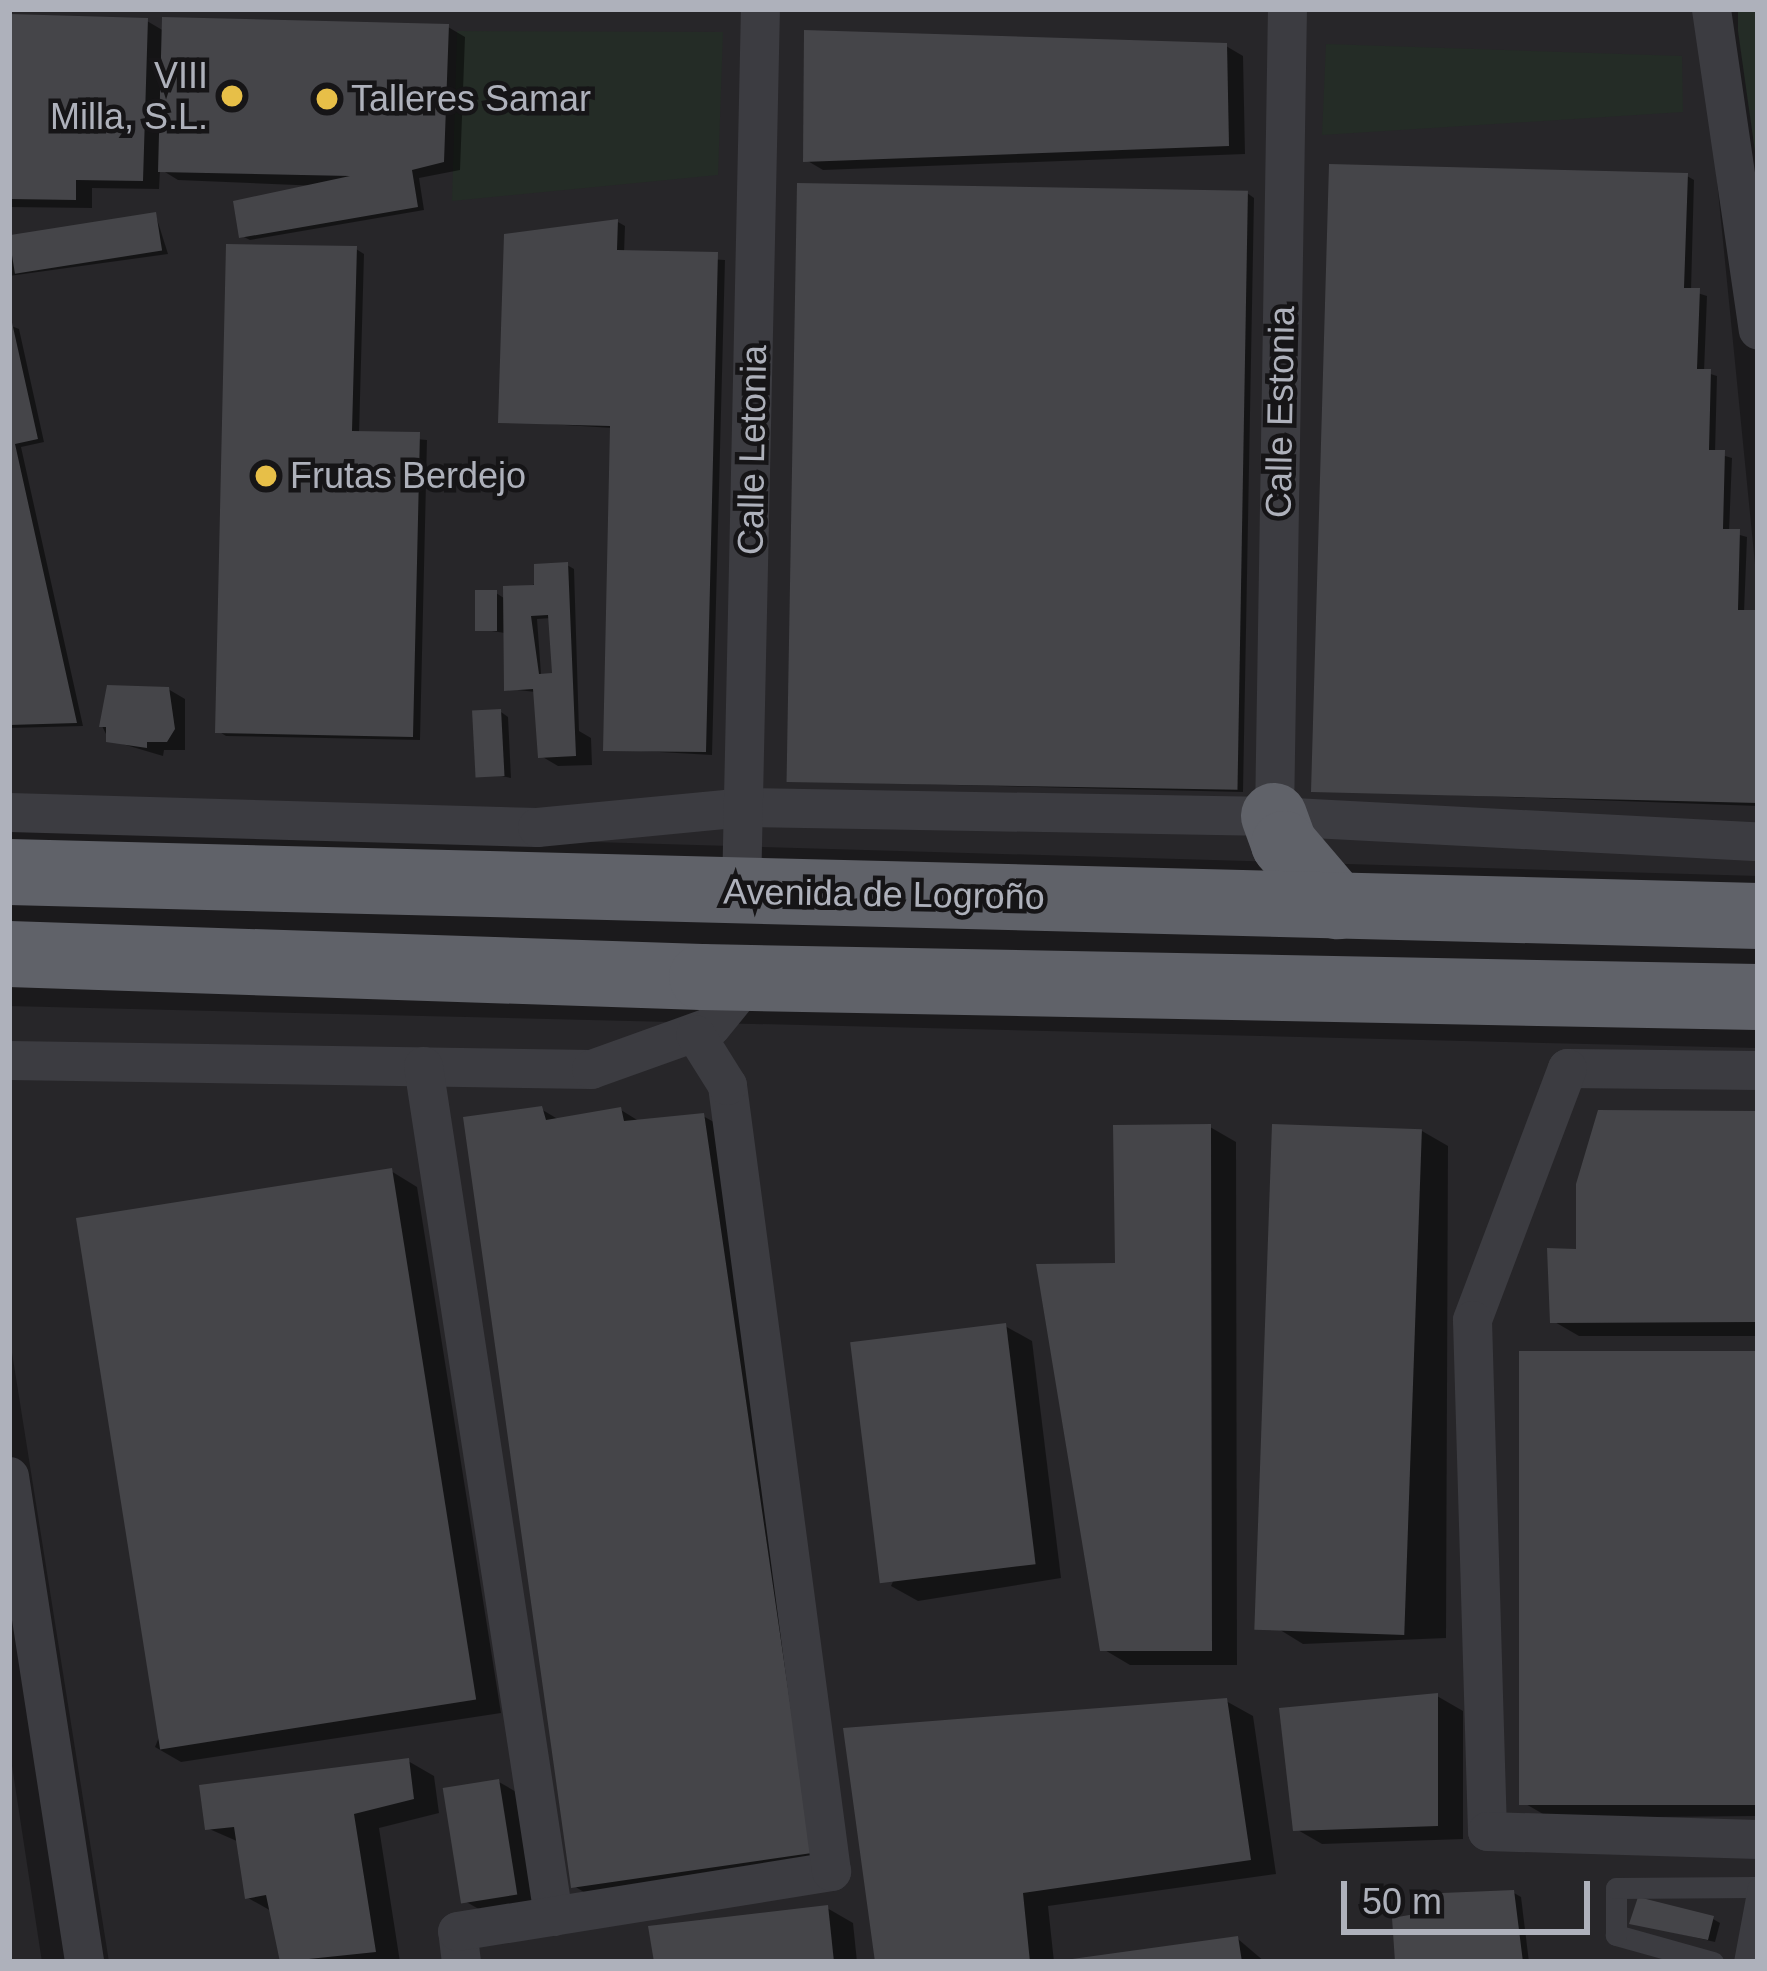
<!DOCTYPE html>
<meta charset="utf-8">
<style>
body{margin:0}
#map{position:relative;width:1767px;height:1971px;overflow:hidden;background:#1b1a1c;font-family:Arial,sans-serif}
div>[style]{position:absolute}
.built>*{inset:0;background:#272629}
.green>*{inset:0;background:#242c26}
.shadow>*{inset:0;background:#0007}
.building>*{inset:0;background:#454549;transform-origin:0 0}
.service>*{height:21px;margin:-10.5px;padding:0 10.5px;transform-origin:10.5px;border-radius:10.5px;background:#3c3c41}
.minor>*{height:39px;margin:-19.5px;padding:0 19.5px;transform-origin:19.5px;border-radius:19.5px;background:#3c3c41}
.trunk>*{height:66px;margin:-33px;padding:0 33px;transform-origin:33px;border-radius:33px;background:#606269}
.dots>*{width:33px;height:33px;translate:-50% -50%;box-sizing:border-box;border:6px solid #161517;border-radius:50%}
span{translate:-50% -50%;white-space:nowrap;text-align:center;line-height:1.15;-webkit-text-stroke:9px #161517;paint-order:stroke}
.poi-label{font-size:36px;color:#aeb1bb}
.right{translate:-100% -50%;text-align:right}
.left{translate:0 -50%;text-align:left}
.street-label{font-size:36px;color:#aeb1bb}
.frame{position:absolute;inset:0;border:12px solid #aeb1bb;pointer-events:none}
.scale{position:absolute;left:1341px;top:1881px;width:249px;height:54px;box-sizing:border-box;border:6px solid #aeb1bb;border-top:0;padding-left:15px;font-size:36px;line-height:42px;white-space:nowrap;color:#aeb1bb;-webkit-text-stroke:9px #161517;paint-order:stroke}
</style>
<div id="map">
<div class="built">
<i style="clip-path:polygon(9px 9px,1700px 9px,1758px 594px,1758px 876px,9px 825px)"></i>
<i style="clip-path:polygon(9px 1006px,1758px 1048px,1758px 1962px,109px 1962px,9px 1334px)"></i>
<i style="clip-path:polygon(9px 1746px,42px 1962px,9px 1962px)"></i>
</div>
<div class="green">
<i style="clip-path:polygon(1738px 9px,1758px 9px,1758px 173px,1738px 31px)"></i>
<i style="clip-path:polygon(457px 31px,723px 32px,718px 175px,452px 201px)"></i>
<i style="clip-path:polygon(1326px 44px,1682px 56px,1683px 112px,1322px 135px)"></i>
</div>
<div class="shadow">
<i style="clip-path:polygon(9px 18px,147px 21px,164px 31px,448px 27px,465px 37px,460px 170px,419px 178px,424px 210px,250px 240px,242px 236px,320px 186px,178px 180px,160px 169px,159px 189px,92px 188px,92px 208px,9px 207px)"></i>
<i style="clip-path:polygon(1226px 46px,1243px 56px,1245px 154px,823px 170px,806px 160px)"></i>
<i style="clip-path:polygon(1687px 176px,1694px 180px,1691px 291px,1707px 296px,1704px 372px,1717px 376px,1715px 453px,1732px 458px,1729px 532px,1747px 537px,1744px 613px,1758px 615px,1758px 806px,1314px 790px)"></i>
<i style="clip-path:polygon(1247px 193px,1254px 198px,1243px 792px,788px 781px)"></i>
<i style="clip-path:polygon(156px 216px,168px 254px,9px 276px,9px 243px)"></i>
<i style="clip-path:polygon(618px 222px,625px 226px,624px 254px,725px 260px,712px 755px,606px 749px,613px 428px,501px 421px)"></i>
<i style="clip-path:polygon(356px 249px,364px 254px,359px 434px,427px 440px,420px 740px,226px 736px,218px 731px)"></i>
<i style="clip-path:polygon(9px 325px,19px 329px,44px 442px,21px 447px,83px 726px,9px 728px)"></i>
<i style="clip-path:polygon(evenodd,567px 565px,574px 569px,579px 731px,591px 738px,592px 765px,558px 766px,541px 756px,536px 692px,507px 689px,505px 633px,478px 629px,496px 593px,507px 600px,567px 565px,552px 618px,555px 677px,541px 674px,537px 619px,552px 618px)"></i>
<i style="clip-path:polygon(168px 689px,185px 699px,185px 750px,164px 750px,163px 756px,109px 740px,102px 726px)"></i>
<i style="clip-path:polygon(501px 712px,508px 717px,511px 778px,477px 771px,475px 713px)"></i>
<i style="clip-path:polygon(541px 1109px,561px 1121px,621px 1110px,642px 1123px,703px 1116px,730px 1131px,837px 1867px,600px 1902px,574px 1886px)"></i>
<i style="clip-path:polygon(1758px 1114px,1758px 1336px,1579px 1336px,1553px 1321px,1579px 1252px)"></i>
<i style="clip-path:polygon(1210px 1127px,1236px 1142px,1237px 1665px,1130px 1665px,1103px 1649px,1118px 1266px)"></i>
<i style="clip-path:polygon(1422px 1131px,1448px 1146px,1446px 1638px,1303px 1644px,1277px 1628px)"></i>
<i style="clip-path:polygon(391px 1171px,417px 1187px,501px 1713px,181px 1762px,155px 1747px)"></i>
<i style="clip-path:polygon(1005px 1326px,1032px 1341px,1061px 1578px,918px 1601px,891px 1586px)"></i>
<i style="clip-path:polygon(1758px 1355px,1758px 1816px,1550px 1818px,1524px 1803px)"></i>
<i style="clip-path:polygon(1437px 1696px,1463px 1711px,1463px 1839px,1322px 1844px,1296px 1829px)"></i>
<i style="clip-path:polygon(1226px 1701px,1253px 1716px,1276px 1874px,1048px 1906px,1054px 1962px,878px 1962px)"></i>
<i style="clip-path:polygon(408px 1761px,434px 1776px,439px 1813px,379px 1828px,400px 1962px,283px 1962px,273px 1912px,248px 1898px,239px 1842px,207px 1828px)"></i>
<i style="clip-path:polygon(499px 1782px,525px 1797px,542px 1909px,489px 1915px,463px 1900px)"></i>
<i style="clip-path:polygon(1514px 1893px,1521px 1897px,1529px 1962px,1398px 1962px)"></i>
<i style="clip-path:polygon(827px 1908px,853px 1923px,857px 1962px,657px 1962px)"></i>
<i style="clip-path:polygon(1713px 1919px,1720px 1923px,1715px 1942px,1633px 1923px)"></i>
<i style="clip-path:polygon(1238px 1939px,1265px 1962px,1074px 1962px)"></i>
</div>
<div class="building">
<i style="clip-path:polygon(9px 14px,148px 18px,143px 181px,76px 180px,76px 200px,9px 199px)"></i>
<i style="clip-path:polygon(162px 17px,449px 24px,444px 162px,412px 170px,418px 207px,239px 238px,233px 201px,350px 176px,158px 172px)"></i>
<i style="clip-path:polygon(804px 30px,1227px 43px,1229px 146px,803px 162px)"></i>
<i style="clip-path:polygon(1329px 164px,1688px 173px,1684px 288px,1700px 288px,1697px 369px,1711px 369px,1709px 450px,1725px 450px,1723px 529px,1740px 529px,1738px 610px,1757px 610px,1758px 803px,1311px 792px)"></i>
<i style="left:797px;top:183px;width:451px;height:599px;rotate:1deg"></i>
<i style="left:156px;top:212px;width:39px;height:149px;rotate:81deg"></i>
<i style="clip-path:polygon(618px 219px,617px 250px,718px 252px,706px 752px,603px 751px,610px 426px,498px 423px,504px 234px)"></i>
<i style="clip-path:polygon(226px 244px,357px 246px,352px 431px,420px 432px,413px 737px,215px 733px)"></i>
<i style="clip-path:polygon(11px 318px,38px 439px,15px 444px,77px 723px,9px 725px)"></i>
<i style="clip-path:polygon(evenodd,568px 562px,576px 756px,538px 758px,533px 689px,504px 691px,503px 586px,534px 585px,534px 564px,568px 562px,548px 615px,552px 673px,539px 674px,531px 616px,548px 615px)"></i>
<i style="left:475px;top:590px;width:22px;height:41px"></i>
<i style="clip-path:polygon(107px 685px,169px 687px,175px 729px,167px 742px,147px 742px,147px 748px,106px 742px,106px 727px,99px 727px)"></i>
<i style="left:501px;top:709px;width:67px;height:29px;rotate:87deg"></i>
<i style="clip-path:polygon(542px 1106px,546px 1120px,621px 1107px,624px 1121px,704px 1113px,812px 1853px,571px 1888px,463px 1117px)"></i>
<i style="clip-path:polygon(1598px 1110px,1758px 1111px,1758px 1322px,1550px 1323px,1547px 1248px,1576px 1249px,1576px 1184px)"></i>
<i style="clip-path:polygon(1211px 1124px,1212px 1651px,1100px 1651px,1036px 1264px,1115px 1263px,1113px 1125px)"></i>
<i style="left:1272px;top:1124px;width:150px;height:506px;rotate:2deg"></i>
<i style="left:392px;top:1168px;width:538px;height:320px;rotate:81deg"></i>
<i style="left:1006px;top:1323px;width:243px;height:157px;rotate:83deg"></i>
<i style="left:1519px;top:1351px;width:239px;height:454px"></i>
<i style="clip-path:polygon(1438px 1693px,1438px 1826px,1293px 1831px,1279px 1708px)"></i>
<i style="clip-path:polygon(1227px 1698px,1251px 1860px,1023px 1893px,1030px 1962px,875px 1962px,843px 1728px)"></i>
<i style="clip-path:polygon(409px 1758px,414px 1799px,354px 1814px,376px 1952px,280px 1962px,266px 1895px,245px 1899px,234px 1827px,205px 1830px,199px 1785px)"></i>
<i style="left:499px;top:1779px;width:117px;height:57px;rotate:81deg"></i>
<i style="clip-path:polygon(1514px 1890px,1523px 1962px,1395px 1962px,1392px 1918px,1444px 1909px,1442px 1893px)"></i>
<i style="clip-path:polygon(1638px 1897px,1714px 1916px,1708px 1940px,1629px 1924px)"></i>
<i style="clip-path:polygon(828px 1905px,834px 1962px,654px 1962px,648px 1926px)"></i>
<i style="clip-path:polygon(1238px 1936px,1242px 1962px,1072px 1962px,1072px 1959px)"></i>
</div>
<div class="service">
<i style="left:1713px;top:1962px;width:101px;rotate:-164.4deg"></i>
<i style="left:1616px;top:1935px;width:47px;rotate:-90deg"></i>
<i style="left:1616px;top:1888px;width:138px;rotate:-0.4deg"></i>
<i style="left:1744px;top:1962px;width:76px;rotate:-79.4deg"></i>
</div>
<div class="minor">
<i style="left:1711px;top:9px;width:324px;rotate:81.7deg"></i>
<i style="left:9px;top:812px;width:528px;rotate:1.63deg"></i>
<i style="left:537px;top:827px;width:210px;rotate:-5.5deg"></i>
<i style="left:746px;top:807px;width:528px;rotate:0.98deg"></i>
<i style="left:1274px;top:816px;width:485px;rotate:3deg"></i>
<i style="left:1274px;top:816px;width:807px;rotate:-89.08deg"></i>
<i style="left:741px;top:891px;width:882px;rotate:-88.77deg"></i>
<i style="left:9px;top:1060px;width:582px;rotate:0.89deg"></i>
<i style="left:591px;top:1069px;width:127px;rotate:-19.7deg"></i>
<i style="left:711px;top:1026px;width:62px;rotate:-50.9deg"></i>
<i style="left:423px;top:1066px;width:860px;rotate:81.3deg"></i>
<i style="left:1758px;top:1070px;width:191px;rotate:-179.4deg"></i>
<i style="left:1567px;top:1068px;width:269px;rotate:110.7deg"></i>
<i style="left:1472px;top:1320px;width:511px;rotate:88.32deg"></i>
<i style="left:1487px;top:1831px;width:271px;rotate:1.7deg"></i>
<i style="left:9px;top:1476px;width:492px;rotate:81.2deg"></i>
<i style="left:461px;top:1962px;width:31px;rotate:-97deg"></i>
<i style="left:457px;top:1931px;width:379px;rotate:-9.1deg"></i>
<i style="left:831px;top:1871px;width:793px;rotate:-97.54deg"></i>
<i style="left:727px;top:1085px;width:60px;rotate:-122.1deg"></i>
</div>
<div class="trunk">
<i style="left:1274px;top:816px;width:30px;rotate:70deg"></i>
<i style="left:1284px;top:844px;width:82px;rotate:49.5deg"></i>
<i style="left:9px;top:872px;width:1750px;rotate:1.44deg"></i>
<i style="left:9px;top:954px;width:693px;rotate:1.9deg"></i>
<i style="left:702px;top:977px;width:1056px;rotate:1.09deg"></i>
</div>
<div class="dots">
<i style="left:232px;top:96px;background:#e7bf48"></i>
<i style="left:327px;top:99px;background:#e7bf48"></i>
<i style="left:266px;top:476px;background:#e7bf48"></i>
</div>
<div class="poi-label">
<span class="right" style="left:208px;top:96px">VIII<br>Milla, S.L.</span>
<span class="left" style="left:351px;top:99px">Talleres Samar</span>
<span class="left" style="left:290px;top:476px">Frutas Berdejo</span>
</div>
<div class="street-label">
<span style="left:1280px;top:412px;rotate:-89deg">Calle Estonia</span>
<span style="left:752px;top:450px;rotate:-89deg">Calle Letonia</span>
<span style="left:884px;top:894px;rotate:1deg">Avenida de Logroño</span>
</div>
<div class="frame"></div>
<div class="scale">50 m</div>
</div>
